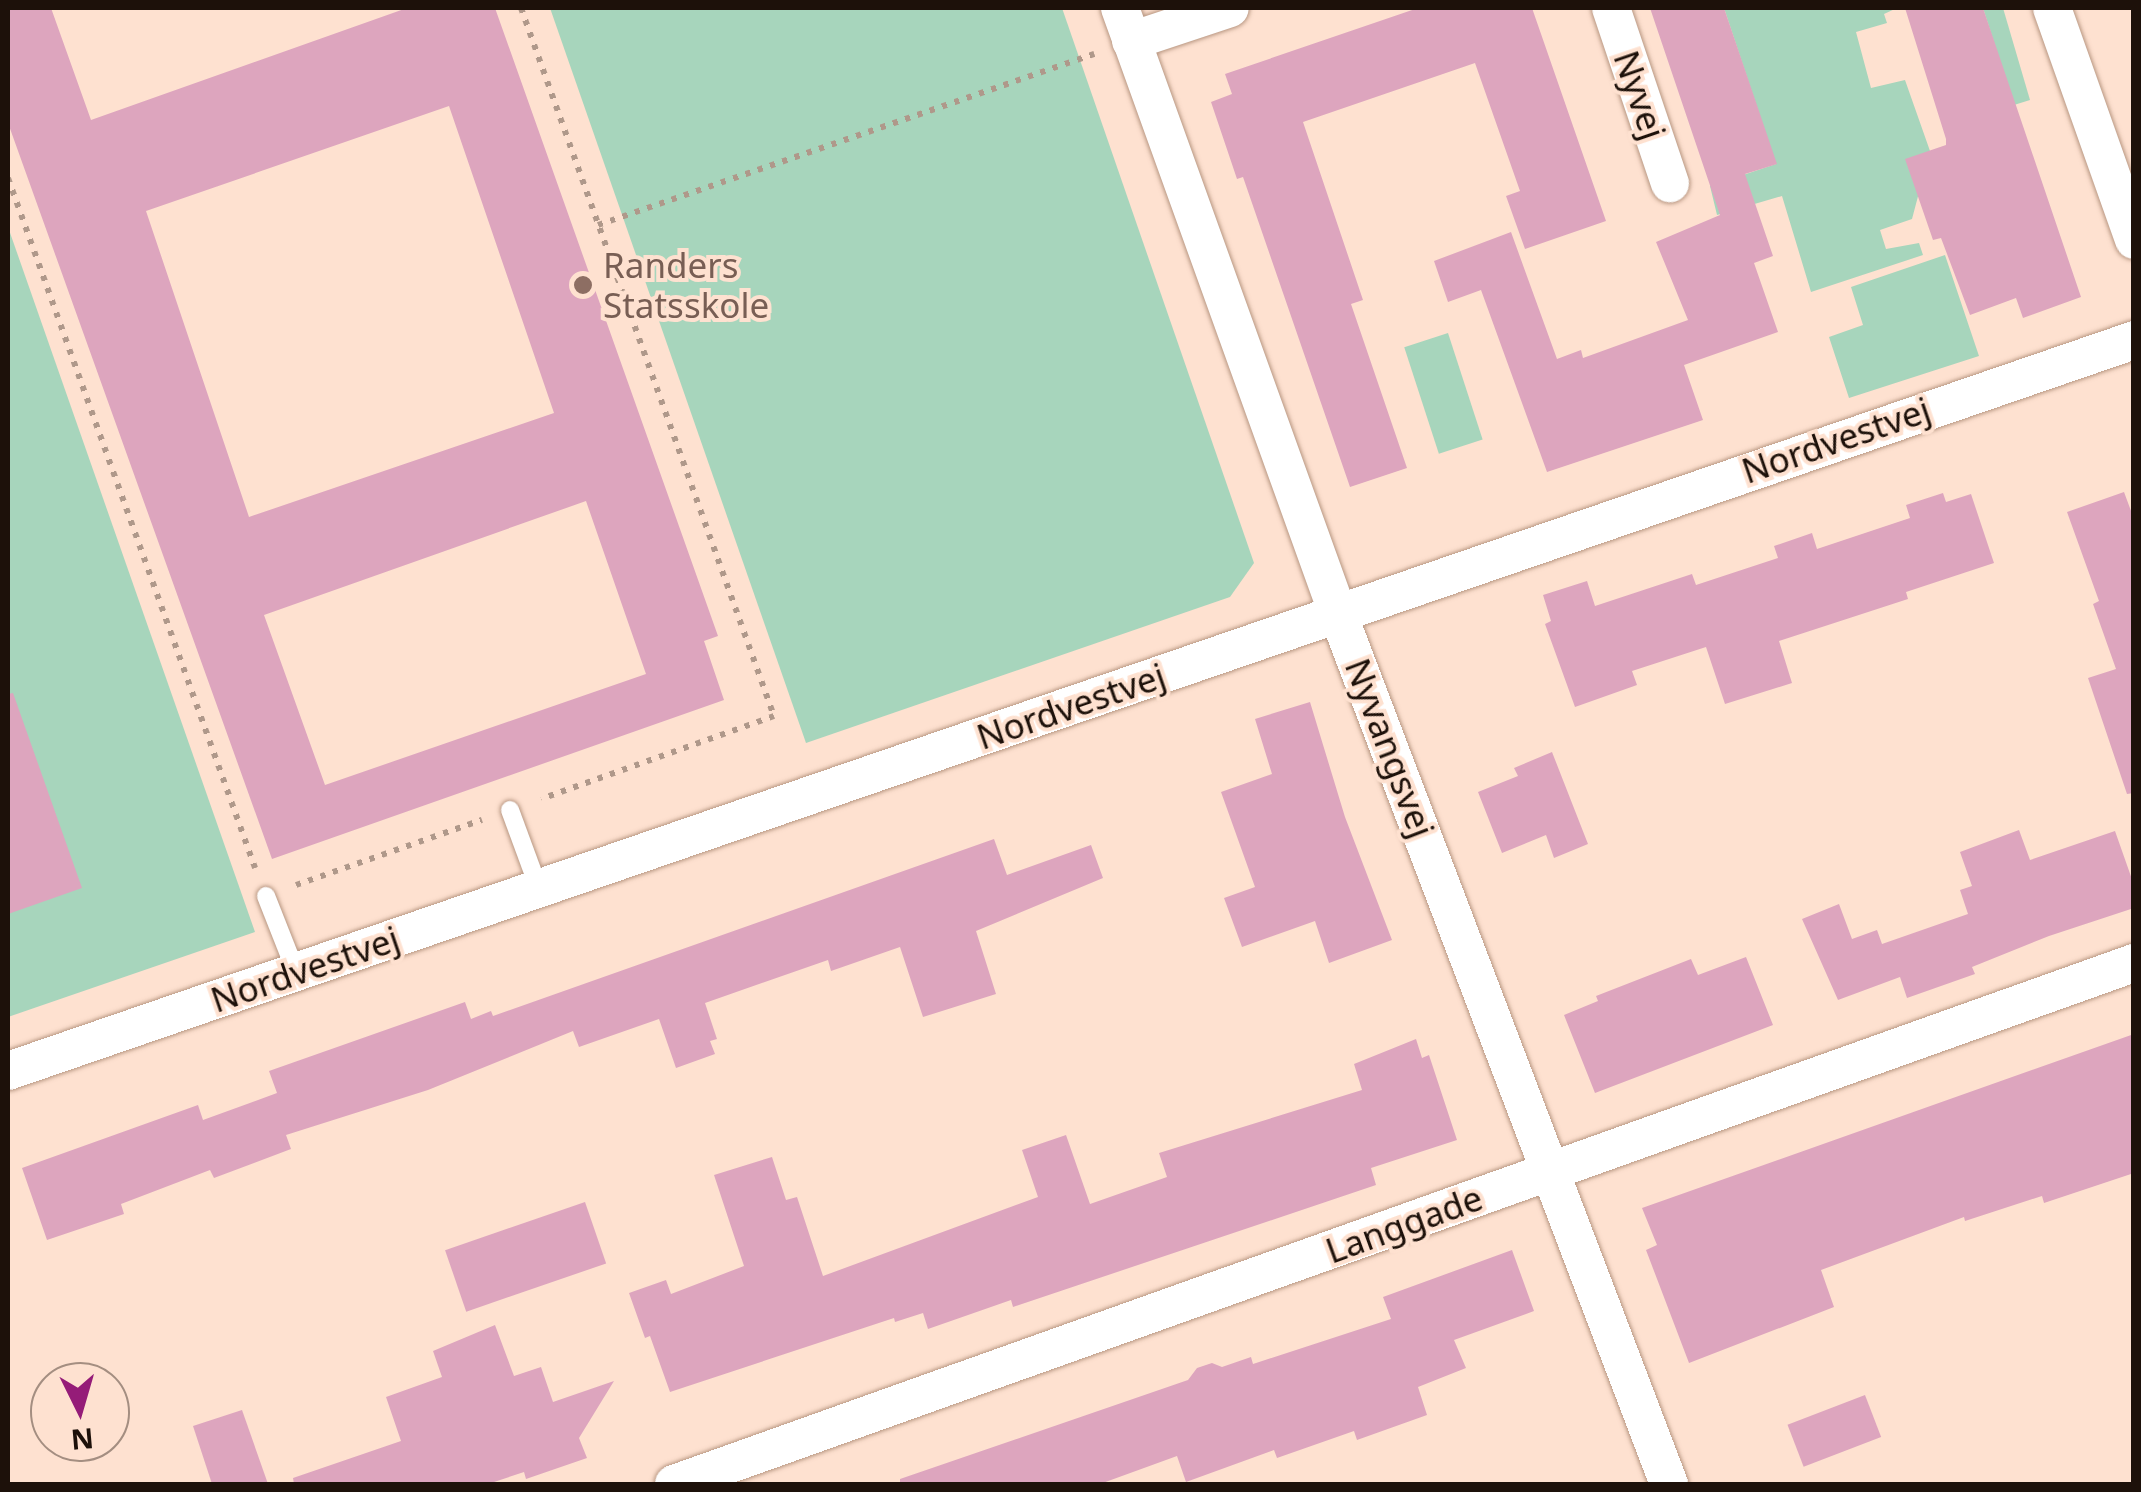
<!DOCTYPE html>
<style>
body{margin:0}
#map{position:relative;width:2141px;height:1492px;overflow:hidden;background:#fee1d0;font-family:"Noto Sans",sans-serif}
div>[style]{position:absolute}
.green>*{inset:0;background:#a7d5bc;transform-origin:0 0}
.building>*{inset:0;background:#dda5be;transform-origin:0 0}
.path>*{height:6px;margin-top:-3px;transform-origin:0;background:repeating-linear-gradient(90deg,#af988a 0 5px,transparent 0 13px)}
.roads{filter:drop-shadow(0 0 2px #b89782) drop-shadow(0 0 2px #b89782)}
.service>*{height:18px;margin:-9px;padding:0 9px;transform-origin:9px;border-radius:9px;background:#fff}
.minor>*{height:38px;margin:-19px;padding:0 19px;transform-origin:19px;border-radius:19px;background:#fff}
.dots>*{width:28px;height:28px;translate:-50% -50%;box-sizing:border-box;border:5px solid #fee1d0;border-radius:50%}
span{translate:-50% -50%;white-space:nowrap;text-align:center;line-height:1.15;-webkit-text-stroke:8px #fee1d0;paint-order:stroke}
.street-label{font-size:35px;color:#1d110a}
.education-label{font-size:35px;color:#785e54}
.left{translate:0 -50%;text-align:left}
.frame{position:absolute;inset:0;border:10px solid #1d110a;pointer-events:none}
.north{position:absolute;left:30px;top:1362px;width:100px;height:100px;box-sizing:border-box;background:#fee1d0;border:2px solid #a48e81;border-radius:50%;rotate:175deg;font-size:28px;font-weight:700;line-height:40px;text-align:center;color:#1d110a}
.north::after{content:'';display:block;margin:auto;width:35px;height:45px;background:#951c78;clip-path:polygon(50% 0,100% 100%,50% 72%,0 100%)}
</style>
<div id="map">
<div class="green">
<i style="clip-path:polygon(550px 8px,1062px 8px,1254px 563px,1230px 597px,806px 743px)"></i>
<i style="clip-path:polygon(1724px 8px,1897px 8px,1884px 14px,1887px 23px,1856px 32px,1871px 88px,1905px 80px,1930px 151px,1912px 219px,1880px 230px,1886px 249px,1919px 243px,1923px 255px,1811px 292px,1782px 196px,1717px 215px,1710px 186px,1776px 164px)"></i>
<i style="clip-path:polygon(1983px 8px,2003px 8px,2030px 100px,2014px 105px)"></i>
<i style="clip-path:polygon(8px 227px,255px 932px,8px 1017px)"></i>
<i style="clip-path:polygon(1945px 255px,1979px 356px,1849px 398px,1829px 337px,1863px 325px,1851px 287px)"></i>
<i style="left:1448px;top:333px;width:112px;height:46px;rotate:72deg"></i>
</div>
<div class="building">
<i style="clip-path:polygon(evenodd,8px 8px,51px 8px,91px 120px,407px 8px,495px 8px,718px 636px,704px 641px,724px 700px,272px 859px,8px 123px,8px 8px,449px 106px,554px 413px,249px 517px,146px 211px,449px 106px,8px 8px,586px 501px,646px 674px,325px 785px,264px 615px,586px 501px)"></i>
<i style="clip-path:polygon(1418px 8px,1532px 8px,1606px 221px,1525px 249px,1506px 196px,1520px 191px,1475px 63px,1303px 122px,1363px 300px,1351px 304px,1407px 468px,1350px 487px,1243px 177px,1237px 179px,1211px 102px,1232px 94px,1225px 74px)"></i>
<i style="clip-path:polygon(1650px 8px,1724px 8px,1777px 164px,1745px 174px,1773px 256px,1754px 263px,1778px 332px,1684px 365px,1703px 420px,1547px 472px,1481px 290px,1448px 302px,1434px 261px,1511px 232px,1557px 359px,1581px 350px,1583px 358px,1688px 320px,1656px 242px,1720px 215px)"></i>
<i style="clip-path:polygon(1905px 8px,1983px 8px,2081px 297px,2023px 318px,2016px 298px,1970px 315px,1941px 238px,1933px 240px,1905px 159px,1946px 145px,1946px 139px)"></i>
<i style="clip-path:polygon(2124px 492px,2134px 519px,2134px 793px,2127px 794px,2088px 678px,2116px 669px,2093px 604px,2099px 601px,2067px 512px)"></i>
<i style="clip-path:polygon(1943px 493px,1946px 502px,1971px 494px,1994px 563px,1906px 592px,1908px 599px,1779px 641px,1792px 683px,1725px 704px,1706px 647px,1632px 671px,1637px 685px,1575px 707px,1545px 624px,1551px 621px,1543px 595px,1587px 581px,1595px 606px,1692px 574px,1696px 585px,1778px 558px,1774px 546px,1812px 533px,1817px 549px,1910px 518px,1906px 505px)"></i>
<i style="clip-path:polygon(13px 693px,82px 888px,8px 914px,8px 694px)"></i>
<i style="clip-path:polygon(1310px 702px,1345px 817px,1392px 940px,1329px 963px,1315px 921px,1242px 947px,1224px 898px,1255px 887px,1221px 792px,1272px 774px,1255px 719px)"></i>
<i style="clip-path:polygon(1552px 752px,1588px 844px,1554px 858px,1546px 835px,1502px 853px,1478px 792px,1518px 776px,1514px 768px)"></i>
<i style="clip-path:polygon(2019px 830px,2030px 860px,2115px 831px,2134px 885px,2134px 908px,2049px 936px,1972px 967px,1975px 974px,1907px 998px,1900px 977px,1838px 1000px,1802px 919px,1839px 904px,1852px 939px,1877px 930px,1882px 944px,1968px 914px,1960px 890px,1972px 886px,1960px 852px)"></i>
<i style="clip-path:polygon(994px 839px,1007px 875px,1091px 845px,1103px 878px,976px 931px,996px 994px,923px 1017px,900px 947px,831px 971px,828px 960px,705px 1003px,717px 1039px,710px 1041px,715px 1054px,676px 1068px,659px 1019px,579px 1047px,573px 1031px,428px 1090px,286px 1135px,291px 1149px,214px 1178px,210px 1170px,121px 1204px,124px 1214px,47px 1240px,22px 1168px,198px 1105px,203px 1120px,277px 1093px,269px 1071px,465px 1002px,471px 1019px,491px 1011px,493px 1016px)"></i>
<i style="clip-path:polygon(1746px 957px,1773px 1025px,1595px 1093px,1564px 1015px,1598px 1001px,1596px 996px,1691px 959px,1698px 975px)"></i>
<i style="clip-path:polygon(2134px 1034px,2134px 1173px,2044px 1203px,2042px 1196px,1965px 1221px,1964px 1217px,1821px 1270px,1834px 1307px,1689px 1363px,1646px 1250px,1657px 1245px,1642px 1208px)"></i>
<i style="clip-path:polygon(1416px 1039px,1422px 1058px,1429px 1055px,1457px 1140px,1371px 1168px,1376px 1185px,1013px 1307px,1011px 1300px,928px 1329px,923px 1313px,895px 1322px,894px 1318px,670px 1392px,650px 1336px,645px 1338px,629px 1293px,666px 1280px,671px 1294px,744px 1266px,714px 1175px,772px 1157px,786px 1200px,797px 1197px,823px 1276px,1038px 1197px,1022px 1150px,1066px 1135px,1090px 1204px,1167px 1177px,1159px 1153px,1362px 1090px,1354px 1064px)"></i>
<i style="left:585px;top:1202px;width:65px;height:148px;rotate:71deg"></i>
<i style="clip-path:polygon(1512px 1250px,1534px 1311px,1454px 1340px,1466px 1368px,1418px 1387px,1427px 1415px,1357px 1440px,1354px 1431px,1277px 1458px,1274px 1450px,1186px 1482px,1177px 1456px,1100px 1484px,900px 1484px,900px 1479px,1188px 1380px,1197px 1368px,1212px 1363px,1222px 1367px,1251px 1357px,1253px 1364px,1391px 1319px,1383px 1297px)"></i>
<i style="clip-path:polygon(495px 1325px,514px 1376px,541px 1367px,553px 1402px,614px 1381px,579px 1438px,587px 1458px,526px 1479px,524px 1472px,488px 1484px,294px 1484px,293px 1478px,401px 1441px,386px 1397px,442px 1377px,433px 1351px)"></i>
<i style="left:1865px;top:1395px;width:45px;height:83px;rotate:69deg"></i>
<i style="clip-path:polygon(242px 1410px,268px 1484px,212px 1484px,193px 1426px)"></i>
</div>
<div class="path">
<i style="left:521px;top:8px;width:752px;rotate:70.34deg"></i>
<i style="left:774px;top:716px;width:247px;rotate:160.4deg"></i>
<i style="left:8px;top:178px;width:733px;rotate:70.3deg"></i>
<i style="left:598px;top:225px;width:525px;rotate:-19.02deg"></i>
<i style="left:296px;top:885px;width:197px;rotate:-19.3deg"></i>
</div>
<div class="roads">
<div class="service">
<i style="left:510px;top:810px;width:84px;rotate:69.8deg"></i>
<i style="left:266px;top:896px;width:82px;rotate:68.5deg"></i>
</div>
<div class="minor">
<i style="left:1120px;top:8px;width:644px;rotate:70.21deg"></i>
<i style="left:1338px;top:614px;width:931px;rotate:69.17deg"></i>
<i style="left:1611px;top:8px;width:185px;rotate:71.4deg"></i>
<i style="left:2052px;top:8px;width:246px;rotate:70.5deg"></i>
<i style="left:1131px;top:41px;width:104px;rotate:-18.4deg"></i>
<i style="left:8px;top:1071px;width:2248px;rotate:-18.97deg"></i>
<i style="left:674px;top:1484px;width:1550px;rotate:-19.64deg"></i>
</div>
</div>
<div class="dots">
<i style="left:583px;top:285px;background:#8d6e63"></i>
</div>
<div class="street-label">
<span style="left:1640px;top:95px;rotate:71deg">Nyvej</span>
<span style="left:1836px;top:440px;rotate:-19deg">Nordvestvej</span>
<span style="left:1071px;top:706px;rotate:-19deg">Nordvestvej</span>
<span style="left:1390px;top:748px;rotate:69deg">Nyvangsvej</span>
<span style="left:305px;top:969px;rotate:-19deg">Nordvestvej</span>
<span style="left:1404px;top:1224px;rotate:-20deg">Langgade</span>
</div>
<div class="education-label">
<span class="left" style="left:603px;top:285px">Randers<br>Statsskole</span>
</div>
<div class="frame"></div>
<div class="north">N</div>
</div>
